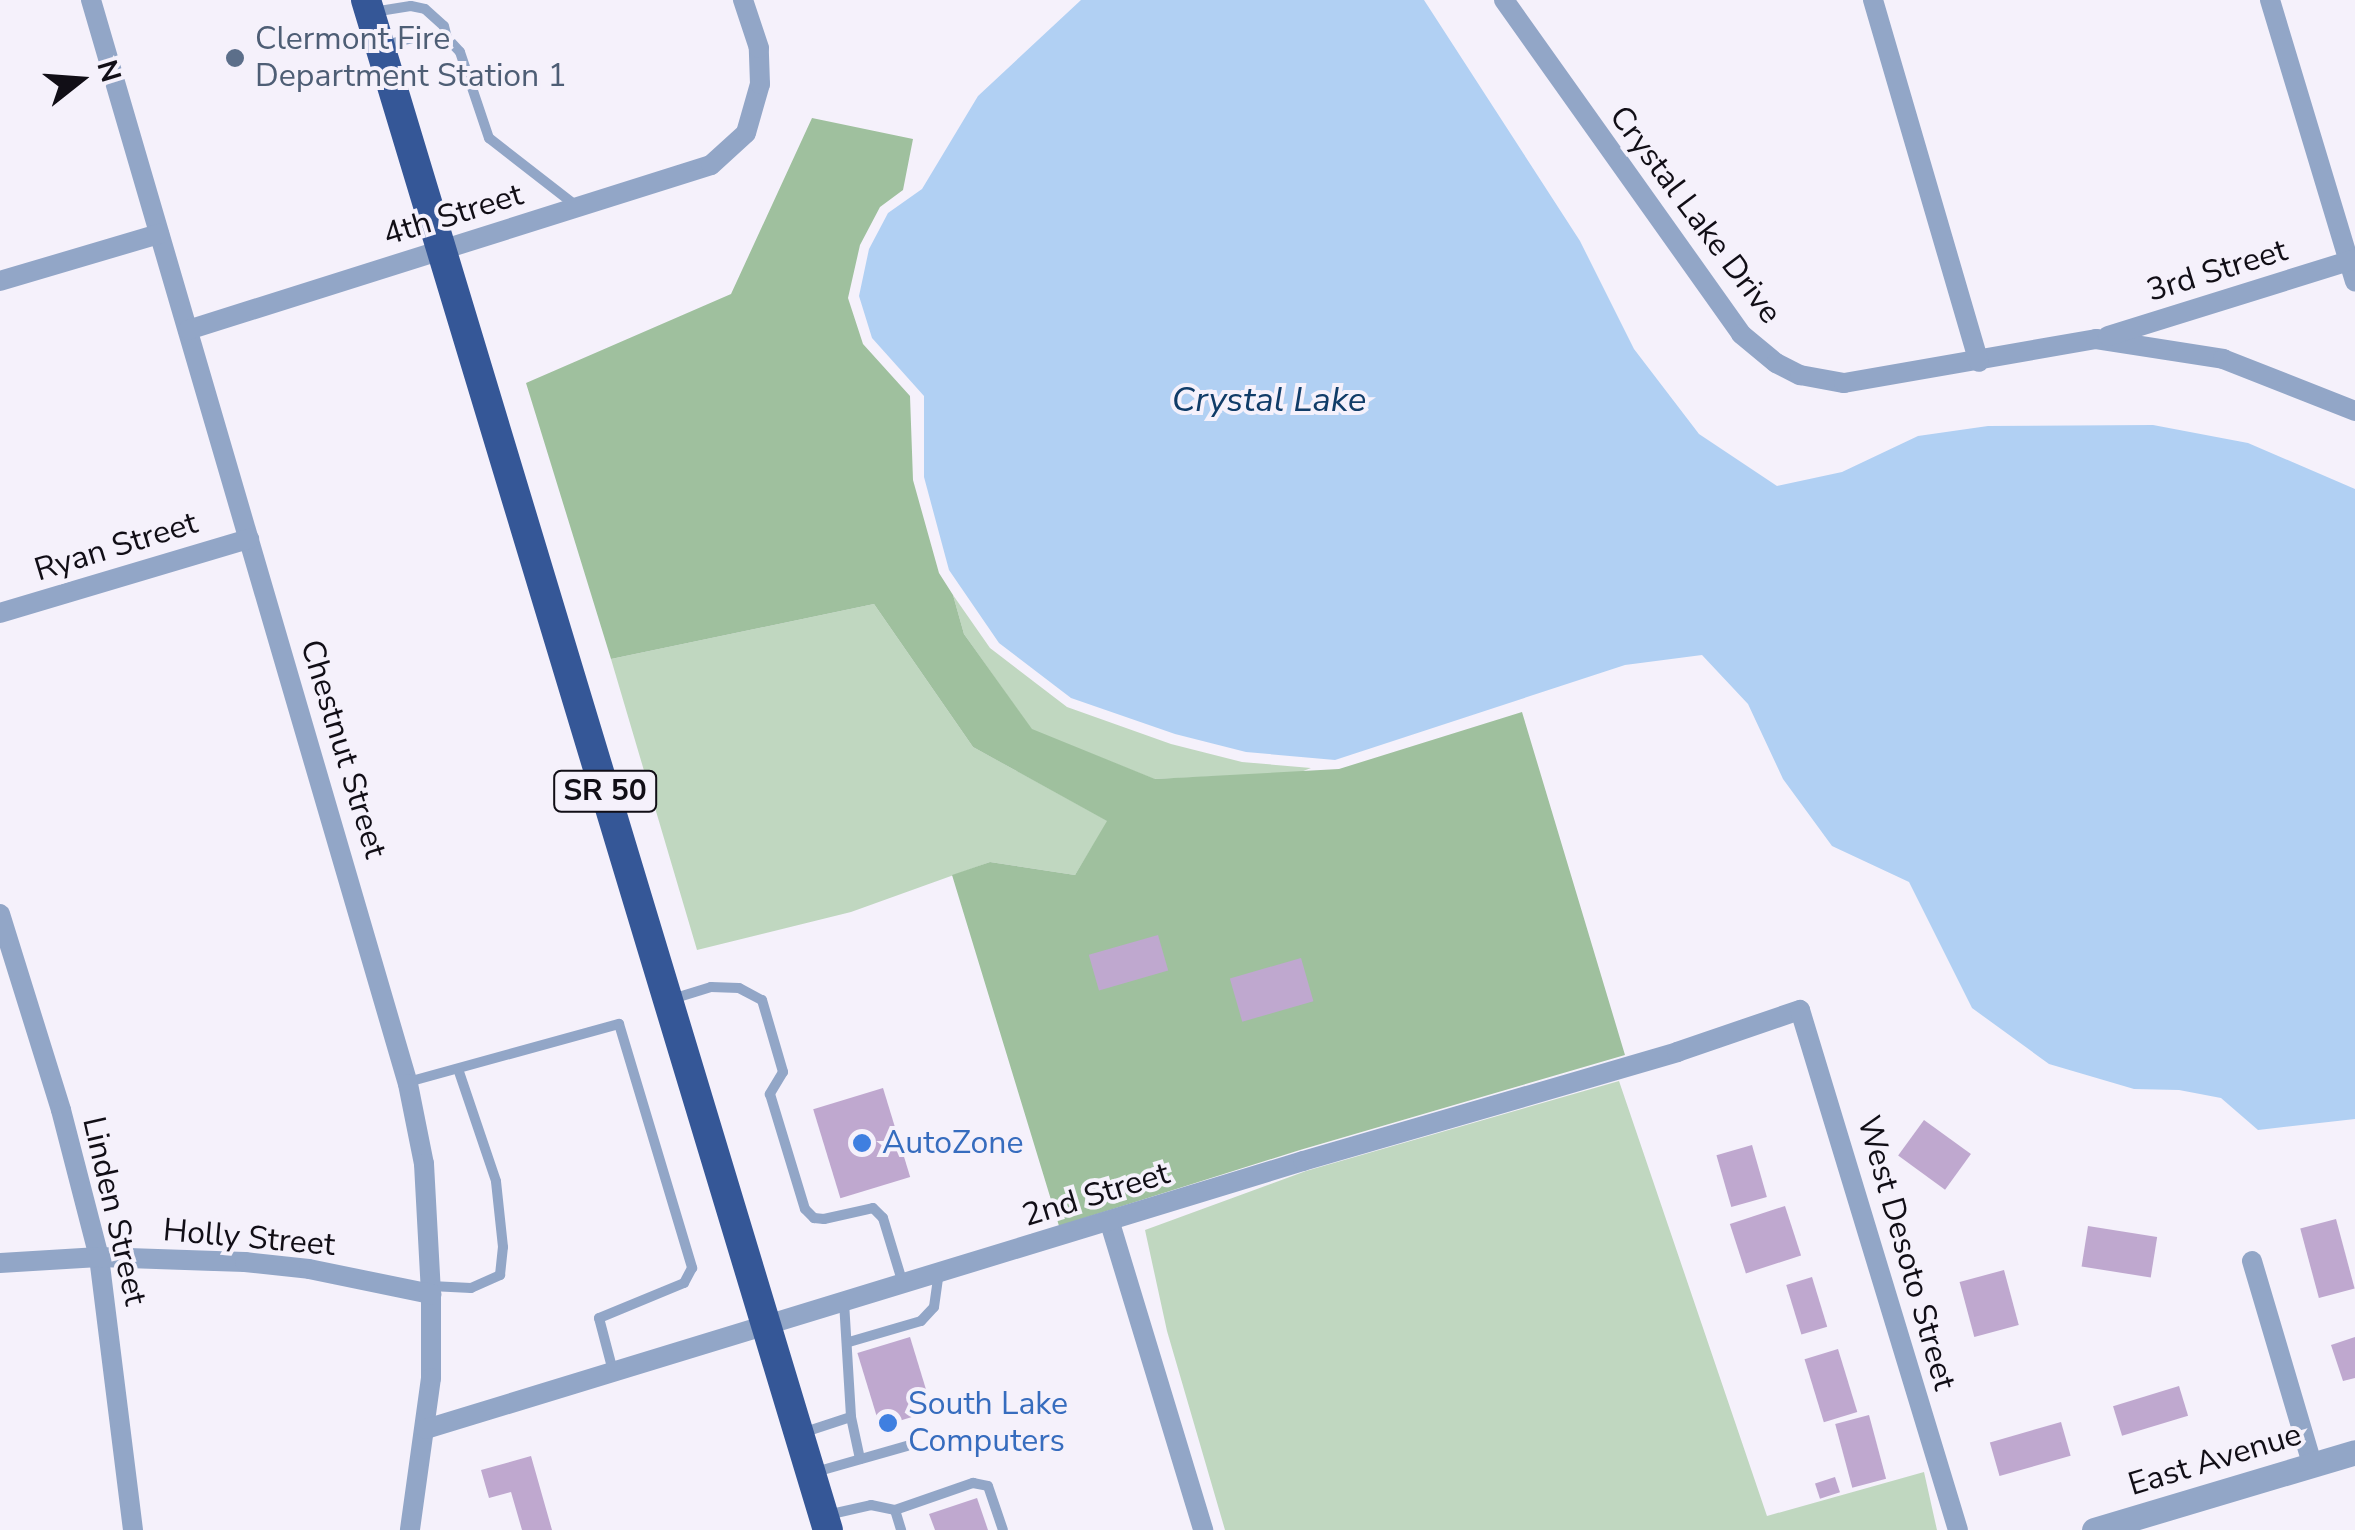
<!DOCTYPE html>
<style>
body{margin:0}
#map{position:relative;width:2355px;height:1530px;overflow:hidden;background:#f5f1fb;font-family:"Nunito Sans",sans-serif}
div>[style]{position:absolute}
.green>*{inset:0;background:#c0d7c0}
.forest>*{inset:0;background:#9fc09e}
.water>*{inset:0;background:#b1d0f3}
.building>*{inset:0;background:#bfa8cf;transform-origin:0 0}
.service>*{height:10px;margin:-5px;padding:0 5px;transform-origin:5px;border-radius:5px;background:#92a6c7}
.minor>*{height:20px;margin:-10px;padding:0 10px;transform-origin:10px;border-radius:10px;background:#92a6c7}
.tertiary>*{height:25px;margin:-12.5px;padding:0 12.5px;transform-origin:12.5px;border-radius:12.5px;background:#92a6c7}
.trunk>*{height:30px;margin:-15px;padding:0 15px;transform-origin:15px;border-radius:15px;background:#355797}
.dots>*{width:28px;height:28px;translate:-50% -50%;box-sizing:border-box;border:5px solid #f5f1fb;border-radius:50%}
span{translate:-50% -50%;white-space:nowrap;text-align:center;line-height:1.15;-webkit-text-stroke:8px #f5f1fb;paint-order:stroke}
.shield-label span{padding:2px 8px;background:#f5f1fb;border:2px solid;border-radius:8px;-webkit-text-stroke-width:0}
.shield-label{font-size:30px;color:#110e16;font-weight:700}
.service-label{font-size:32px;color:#4e5e75}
.left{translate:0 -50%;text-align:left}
.street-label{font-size:32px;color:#110e16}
.shop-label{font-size:32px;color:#366cbe}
.water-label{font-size:35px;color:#103c68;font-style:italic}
.north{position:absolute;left:30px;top:30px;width:100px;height:100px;-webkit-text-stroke:8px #f5f1fb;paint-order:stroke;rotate:73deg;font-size:28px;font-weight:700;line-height:40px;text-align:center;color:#110e16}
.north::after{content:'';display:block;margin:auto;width:35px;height:45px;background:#110e16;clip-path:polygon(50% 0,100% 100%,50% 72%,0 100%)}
</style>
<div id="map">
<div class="green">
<i style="clip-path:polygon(953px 595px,990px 648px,1067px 707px,1171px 744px,1242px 762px,1311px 768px,1298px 773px,1154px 779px,1032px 730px,964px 634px)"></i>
<i style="clip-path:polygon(874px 604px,973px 747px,1108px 821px,1075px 875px,990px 862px,851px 912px,697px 950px,611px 659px)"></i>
<i style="clip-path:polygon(1619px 1081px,1767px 1516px,1924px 1472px,1937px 1530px,1225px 1530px,1167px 1331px,1145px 1230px,1306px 1171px)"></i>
</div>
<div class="forest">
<i style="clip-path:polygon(812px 118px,913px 139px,903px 190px,880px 207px,860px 245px,848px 298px,863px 344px,910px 396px,913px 480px,939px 573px,953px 595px,964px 634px,1032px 729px,1155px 779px,1339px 769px,1522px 712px,1625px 1055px,1300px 1150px,1059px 1226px,952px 875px,990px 862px,1075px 875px,1107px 821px,973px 747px,874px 604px,611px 659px,526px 383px,731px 294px)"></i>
</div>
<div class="water">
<i style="clip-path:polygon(1081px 0,1424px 0,1580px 241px,1634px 349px,1699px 434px,1777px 486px,1842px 472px,1918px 436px,1988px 426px,2153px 425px,2248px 443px,2355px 489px,2355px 1119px,2258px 1130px,2221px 1098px,2179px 1090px,2134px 1089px,2049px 1064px,1972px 1008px,1909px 882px,1832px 846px,1783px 779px,1748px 704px,1702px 655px,1625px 665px,1335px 760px,1246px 752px,1175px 734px,1071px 698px,999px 643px,949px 570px,924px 477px,924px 396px,872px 338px,859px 296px,869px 249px,888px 213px,922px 189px,978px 96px)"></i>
</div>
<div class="building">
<i style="left:1158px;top:935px;width:37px;height:72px;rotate:74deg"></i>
<i style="left:1301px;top:958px;width:45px;height:74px;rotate:74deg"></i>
<i style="left:883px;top:1088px;width:93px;height:73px;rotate:73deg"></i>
<i style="left:1924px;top:1120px;width:58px;height:44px;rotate:36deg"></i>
<i style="left:1752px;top:1145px;width:54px;height:37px;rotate:74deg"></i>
<i style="left:1785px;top:1206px;width:52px;height:58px;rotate:72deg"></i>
<i style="left:2336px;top:1219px;width:72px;height:37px;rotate:75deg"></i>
<i style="left:2088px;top:1226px;width:70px;height:41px;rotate:9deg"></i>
<i style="left:2004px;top:1270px;width:57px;height:46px;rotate:75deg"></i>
<i style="left:1812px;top:1277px;width:52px;height:27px;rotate:73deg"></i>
<i style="left:910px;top:1337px;width:77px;height:55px;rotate:73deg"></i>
<i style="clip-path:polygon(2355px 1337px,2355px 1378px,2343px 1381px,2331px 1345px)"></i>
<i style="left:1838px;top:1349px;width:66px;height:35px;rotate:73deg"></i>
<i style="left:2179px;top:1386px;width:31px;height:69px;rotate:73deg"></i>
<i style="left:1869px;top:1415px;width:66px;height:35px;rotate:75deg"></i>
<i style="left:2061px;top:1422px;width:35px;height:74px;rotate:74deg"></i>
<i style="clip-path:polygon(531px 1456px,552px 1530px,522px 1530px,511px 1492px,489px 1498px,481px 1470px)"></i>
<i style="left:1835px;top:1477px;width:16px;height:21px;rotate:72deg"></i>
<i style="clip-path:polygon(977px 1498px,988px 1530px,935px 1530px,929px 1514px)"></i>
</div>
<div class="service">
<i style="left:373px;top:12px;width:38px;rotate:-9deg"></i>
<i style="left:411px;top:6px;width:14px;rotate:12deg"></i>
<i style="left:425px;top:9px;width:25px;rotate:42deg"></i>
<i style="left:444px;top:26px;width:12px;rotate:76deg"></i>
<i style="left:447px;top:38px;width:30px;rotate:-178deg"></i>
<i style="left:417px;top:37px;width:32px;rotate:166deg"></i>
<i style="left:447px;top:38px;width:19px;rotate:47deg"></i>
<i style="left:460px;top:52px;width:91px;rotate:71.4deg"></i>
<i style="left:489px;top:138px;width:114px;rotate:37.9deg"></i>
<i style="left:669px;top:1000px;width:44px;rotate:-17.2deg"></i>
<i style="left:711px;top:987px;width:28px;rotate:2deg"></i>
<i style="left:739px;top:988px;width:26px;rotate:28deg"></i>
<i style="left:762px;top:1000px;width:75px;rotate:73.7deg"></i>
<i style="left:783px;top:1072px;width:26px;rotate:121deg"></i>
<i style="left:770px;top:1094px;width:120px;rotate:73.1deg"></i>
<i style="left:805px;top:1209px;width:13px;rotate:45deg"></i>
<i style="left:814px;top:1218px;width:10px;rotate:6deg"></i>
<i style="left:824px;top:1219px;width:50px;rotate:-12.7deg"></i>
<i style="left:873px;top:1208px;width:14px;rotate:45deg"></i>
<i style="left:883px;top:1218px;width:69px;rotate:73.1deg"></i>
<i style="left:408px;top:1082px;width:219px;rotate:-15.4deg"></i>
<i style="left:619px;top:1024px;width:255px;rotate:73.3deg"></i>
<i style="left:692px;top:1268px;width:17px;rotate:118deg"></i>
<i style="left:684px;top:1283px;width:92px;rotate:157.6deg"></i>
<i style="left:599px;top:1318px;width:55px;rotate:75.2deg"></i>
<i style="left:431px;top:1286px;width:40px;rotate:2.9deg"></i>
<i style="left:471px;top:1288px;width:32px;rotate:-24deg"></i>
<i style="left:500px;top:1275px;width:28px;rotate:-84deg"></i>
<i style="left:503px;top:1247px;width:66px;rotate:-96.1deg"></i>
<i style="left:496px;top:1181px;width:118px;rotate:-108.7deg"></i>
<i style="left:844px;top:1302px;width:115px;rotate:86.5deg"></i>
<i style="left:851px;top:1417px;width:43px;rotate:77.9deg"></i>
<i style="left:849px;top:1342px;width:75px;rotate:-16.3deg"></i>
<i style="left:921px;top:1321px;width:19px;rotate:-47deg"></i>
<i style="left:934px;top:1307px;width:34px;rotate:-82deg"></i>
<i style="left:805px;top:1432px;width:48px;rotate:-18.1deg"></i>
<i style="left:812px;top:1473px;width:99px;rotate:-15.9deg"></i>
<i style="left:895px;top:1510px;width:21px;rotate:73deg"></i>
<i style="left:827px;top:1515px;width:45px;rotate:-12.8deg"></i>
<i style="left:871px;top:1505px;width:25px;rotate:12deg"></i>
<i style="left:895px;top:1510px;width:83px;rotate:-19.1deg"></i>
<i style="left:973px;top:1483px;width:15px;rotate:11deg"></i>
<i style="left:988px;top:1486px;width:46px;rotate:71.2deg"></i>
</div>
<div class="minor">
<i style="left:91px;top:0;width:1129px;rotate:73.7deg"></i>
<i style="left:408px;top:1084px;width:82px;rotate:78.7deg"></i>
<i style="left:424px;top:1164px;width:130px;rotate:86.9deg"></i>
<i style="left:431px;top:1294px;width:84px;rotate:90deg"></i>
<i style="left:431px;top:1378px;width:153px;rotate:97.9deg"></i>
<i style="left:1504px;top:0;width:410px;rotate:54.6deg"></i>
<i style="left:1741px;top:334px;width:45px;rotate:39.6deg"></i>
<i style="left:1776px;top:363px;width:27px;rotate:27deg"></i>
<i style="left:1800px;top:375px;width:45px;rotate:10.3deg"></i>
<i style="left:1844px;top:383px;width:256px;rotate:-9.9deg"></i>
<i style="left:2096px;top:339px;width:129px;rotate:8.9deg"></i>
<i style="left:2223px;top:359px;width:142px;rotate:21.5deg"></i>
<i style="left:1873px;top:0;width:377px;rotate:73.7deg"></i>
<i style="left:2270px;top:0;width:294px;rotate:73.2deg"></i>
<i style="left:0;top:281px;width:166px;rotate:-16.5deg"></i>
<i style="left:188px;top:330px;width:548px;rotate:-17.51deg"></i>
<i style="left:711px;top:165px;width:47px;rotate:-42.4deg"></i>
<i style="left:746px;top:133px;width:51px;rotate:-74.1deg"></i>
<i style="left:760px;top:84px;width:36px;rotate:-92deg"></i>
<i style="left:759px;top:48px;width:51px;rotate:-108.4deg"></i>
<i style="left:2108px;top:336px;width:259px;rotate:-17.3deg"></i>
<i style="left:0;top:613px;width:260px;rotate:-16.6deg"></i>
<i style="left:0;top:914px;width:205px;rotate:72.7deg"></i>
<i style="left:61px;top:1110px;width:152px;rotate:75.5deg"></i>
<i style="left:99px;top:1257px;width:275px;rotate:82.9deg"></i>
<i style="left:1110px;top:1223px;width:321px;rotate:73.1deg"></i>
<i style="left:2252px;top:1261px;width:212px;rotate:73.5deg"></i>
<i style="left:0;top:1263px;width:99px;rotate:-3.5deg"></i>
<i style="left:99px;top:1257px;width:146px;rotate:2deg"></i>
<i style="left:245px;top:1262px;width:64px;rotate:6.2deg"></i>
<i style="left:309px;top:1269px;width:125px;rotate:11.6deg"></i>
<i style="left:426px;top:1429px;width:917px;rotate:-16.99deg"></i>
<i style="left:1303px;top:1161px;width:390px;rotate:-16.2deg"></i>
<i style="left:1677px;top:1052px;width:130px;rotate:-18.9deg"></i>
<i style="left:1800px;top:1010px;width:543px;rotate:73.1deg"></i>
</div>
<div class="tertiary">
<i style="left:2094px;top:1530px;width:272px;rotate:-16.6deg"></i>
</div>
<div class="trunk">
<i style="left:366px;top:0;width:1598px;rotate:73.2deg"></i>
</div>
<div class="dots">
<i style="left:235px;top:58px;background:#5c6f8a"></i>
<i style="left:862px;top:1143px;background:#3f7fe0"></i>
<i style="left:888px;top:1423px;background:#3f7fe0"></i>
</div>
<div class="shield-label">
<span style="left:605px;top:791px">SR 50</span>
</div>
<div class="service-label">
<span class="left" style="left:255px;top:58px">Clermont Fire<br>Department Station 1</span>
</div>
<div class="street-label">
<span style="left:453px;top:215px;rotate:-17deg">4th Street</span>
<span style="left:1695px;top:215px;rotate:53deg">Crystal Lake Drive</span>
<span style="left:2217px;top:271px;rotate:-17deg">3rd Street</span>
<span style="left:116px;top:547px;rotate:-17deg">Ryan Street</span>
<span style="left:343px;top:749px;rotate:73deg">Chestnut Street</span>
<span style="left:1096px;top:1195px;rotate:-17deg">2nd Street</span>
<span style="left:114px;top:1211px;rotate:77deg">Linden Street</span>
<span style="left:249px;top:1238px;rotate:5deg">Holly Street</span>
<span style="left:1906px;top:1253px;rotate:74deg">West Desoto Street</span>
<span style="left:2215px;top:1460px;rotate:-17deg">East Avenue</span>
</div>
<div class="shop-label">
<span class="left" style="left:882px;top:1143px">AutoZone</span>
<span class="left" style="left:908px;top:1423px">South Lake<br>Computers</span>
</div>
<div class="water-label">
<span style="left:1269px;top:400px">Crystal Lake</span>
</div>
<div class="north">N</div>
</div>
